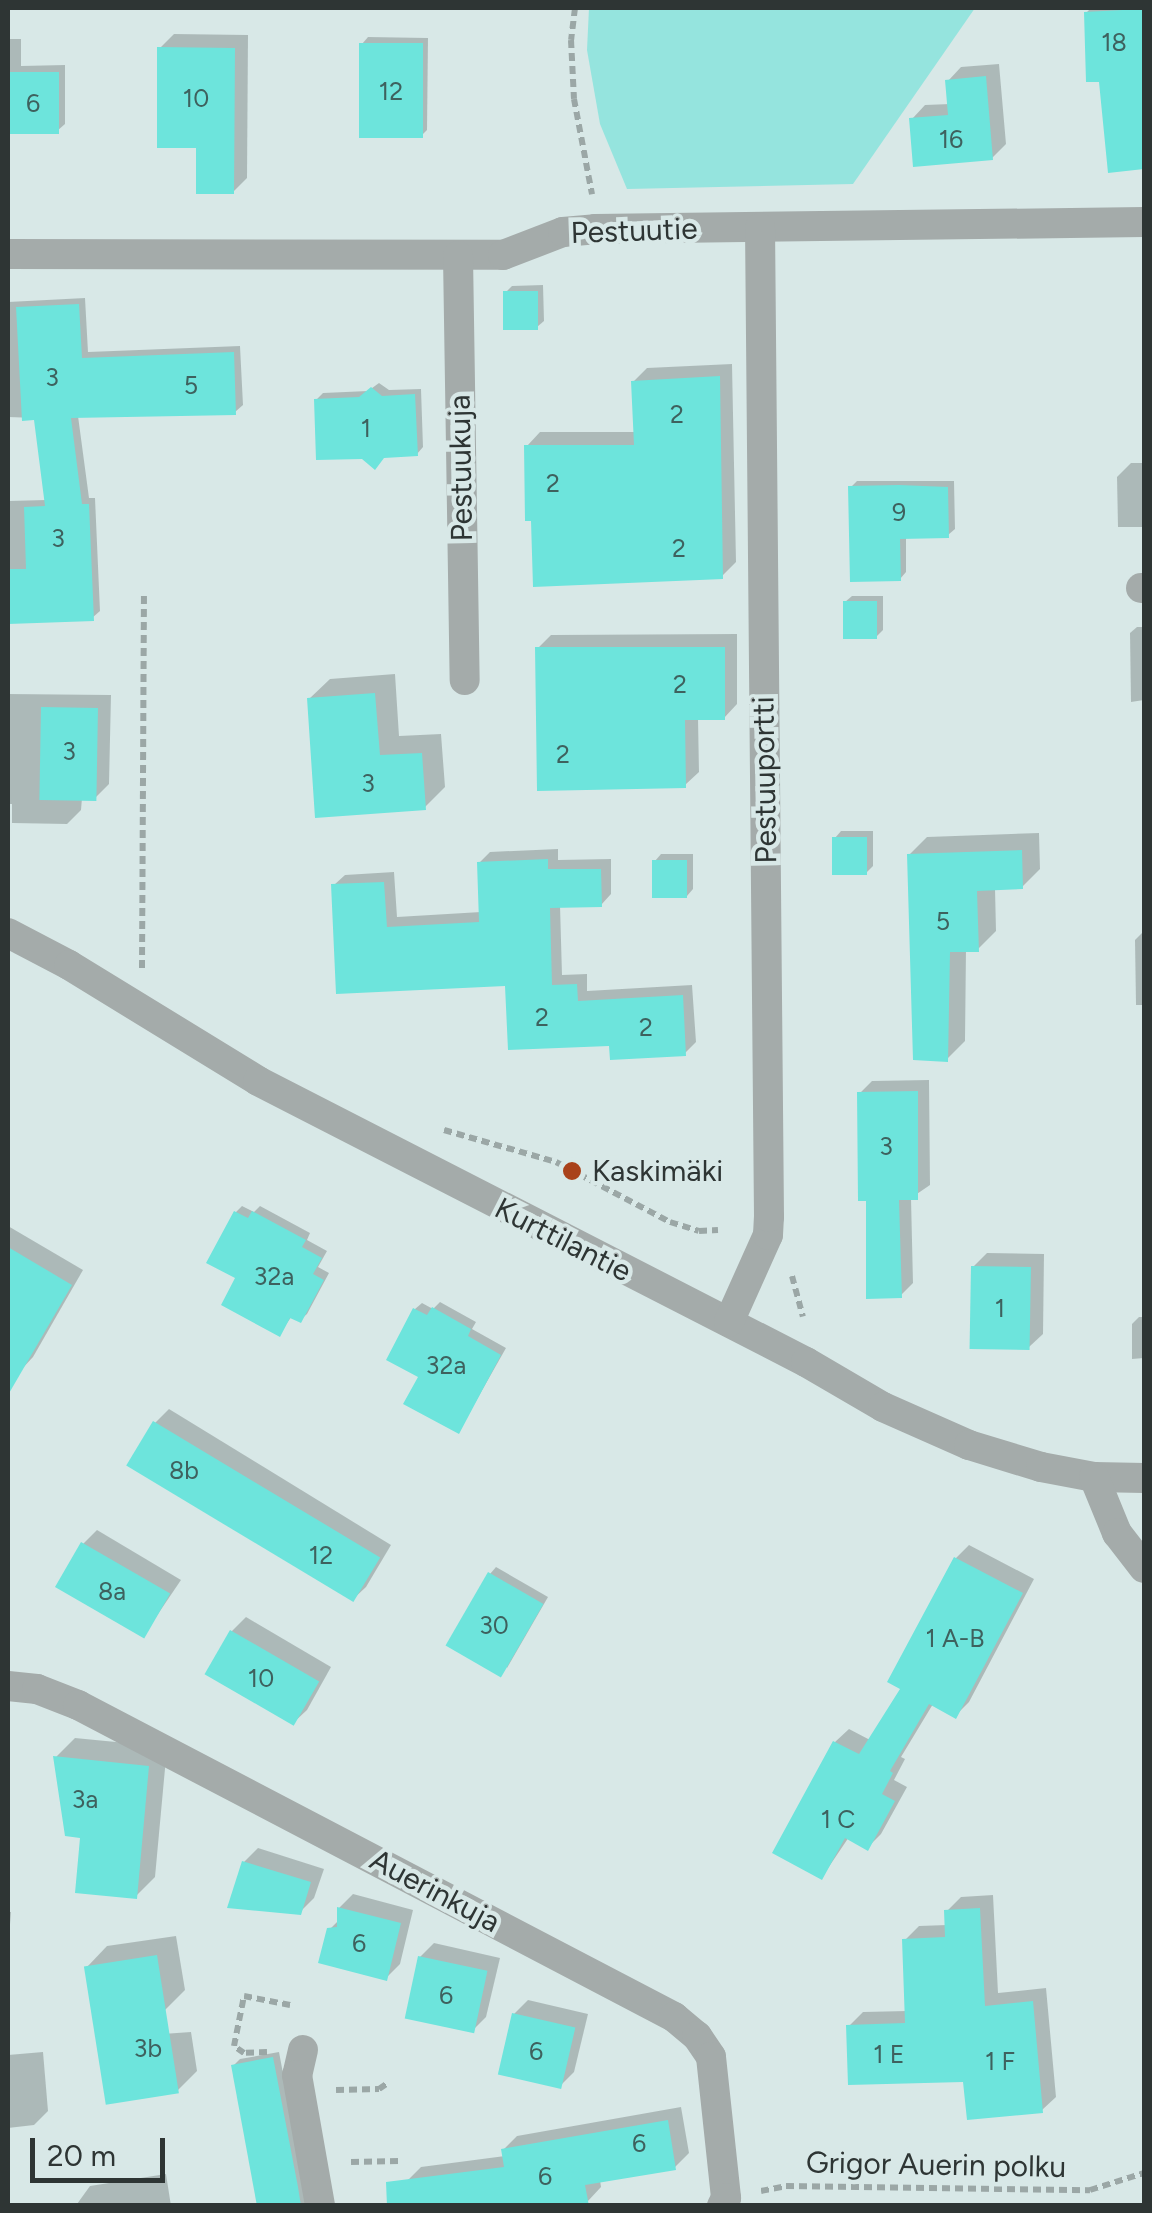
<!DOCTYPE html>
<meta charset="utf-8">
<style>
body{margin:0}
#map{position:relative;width:1152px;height:2213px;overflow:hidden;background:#d8e8e7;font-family:Figtree,sans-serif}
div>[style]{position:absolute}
.green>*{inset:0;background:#95e4de}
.shadow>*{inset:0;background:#0003}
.building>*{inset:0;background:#6de4dc;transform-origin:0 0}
.path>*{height:6px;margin-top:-3px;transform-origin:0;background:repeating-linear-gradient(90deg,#9ba7a6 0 8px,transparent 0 13px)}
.minor>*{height:30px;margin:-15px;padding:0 15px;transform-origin:15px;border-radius:15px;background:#a4abaa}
.dots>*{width:28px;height:28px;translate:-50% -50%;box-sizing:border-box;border:5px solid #d8e8e7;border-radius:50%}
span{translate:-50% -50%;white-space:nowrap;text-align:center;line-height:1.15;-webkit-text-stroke:9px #d8e8e7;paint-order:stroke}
.number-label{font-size:25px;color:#3e615e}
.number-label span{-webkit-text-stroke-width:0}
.street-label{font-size:30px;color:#2e3534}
.poi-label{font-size:30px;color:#2e3534}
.left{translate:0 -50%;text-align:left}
.frame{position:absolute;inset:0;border:10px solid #2e3534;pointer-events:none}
.scale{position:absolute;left:30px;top:2138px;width:135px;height:45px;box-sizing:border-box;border:5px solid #2e3534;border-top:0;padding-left:12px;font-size:30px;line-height:35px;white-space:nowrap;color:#2e3534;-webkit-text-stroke:8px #d8e8e7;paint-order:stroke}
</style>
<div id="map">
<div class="green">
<i style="clip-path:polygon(589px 8px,975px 8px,853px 184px,627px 189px,600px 124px,587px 50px)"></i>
</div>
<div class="shadow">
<i style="clip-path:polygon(1091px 8px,1144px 8px,1144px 166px,1110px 170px,1101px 79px,1086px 13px)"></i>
<i style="clip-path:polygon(174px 34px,248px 35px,247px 178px,233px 192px,199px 146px,160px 48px)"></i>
<i style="clip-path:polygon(368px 37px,428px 38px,427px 130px,421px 136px,362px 44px)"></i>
<i style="clip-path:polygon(8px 39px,21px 39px,21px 66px,65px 65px,65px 124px,57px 131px,8px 133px)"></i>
<i style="clip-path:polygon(999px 64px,1006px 144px,992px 158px,912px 119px,925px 105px,950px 104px,948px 81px,961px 67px)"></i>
<i style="clip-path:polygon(543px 285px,544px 321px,537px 327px,506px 292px,512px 286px)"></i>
<i style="clip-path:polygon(85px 298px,88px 352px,240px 346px,243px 405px,235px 412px,78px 416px,89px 498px,95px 498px,100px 611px,92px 618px,8px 622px,8px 501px,46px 500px,36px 418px,8px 417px,8px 302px)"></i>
<i style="clip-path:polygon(732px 364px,736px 562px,722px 576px,534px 518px,527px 446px,540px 432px,636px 432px,633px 382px,647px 368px)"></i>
<i style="clip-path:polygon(379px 383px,389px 390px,421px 389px,423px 447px,417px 454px,316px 400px,323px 393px,368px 391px)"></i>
<i style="clip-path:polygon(1131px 463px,1144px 463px,1144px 527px,1118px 527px,1117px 477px)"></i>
<i style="clip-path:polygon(857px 481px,954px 481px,955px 529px,948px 535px,906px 536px,906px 572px,900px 579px,851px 487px)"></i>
<i style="clip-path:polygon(852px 596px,883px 596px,883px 630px,877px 636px,845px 602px)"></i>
<i style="clip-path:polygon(1137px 627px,1144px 627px,1144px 700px,1131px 702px,1130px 633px)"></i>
<i style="clip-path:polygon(737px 634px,737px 704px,724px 718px,698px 718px,699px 772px,685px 785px,538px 648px,551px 635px)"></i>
<i style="clip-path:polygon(395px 674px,399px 736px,441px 734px,445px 787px,425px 807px,309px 699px,330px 679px)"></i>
<i style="clip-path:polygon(8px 694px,111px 695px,109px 784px,95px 798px,82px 798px,81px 810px,67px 824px,12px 823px,12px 804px,8px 804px)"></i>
<i style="clip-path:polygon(841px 831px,873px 831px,873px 866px,867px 872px,835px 838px)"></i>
<i style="clip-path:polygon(1039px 833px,1040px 869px,1022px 887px,995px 888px,996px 931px,978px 949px,966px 949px,965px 1041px,947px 1059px,909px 855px,927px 837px)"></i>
<i style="clip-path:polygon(558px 849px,558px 860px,611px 859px,611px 894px,601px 905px,560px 905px,562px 975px,587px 974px,587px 991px,692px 985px,696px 1042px,685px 1053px,612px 1043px,508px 983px,339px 992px,334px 885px,345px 875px,394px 872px,397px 917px,481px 912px,479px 863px,490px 852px)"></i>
<i style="clip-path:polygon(661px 854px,693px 854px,693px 889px,687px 896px,655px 861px)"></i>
<i style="clip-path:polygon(1142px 933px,1144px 1005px,1136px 1005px,1135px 940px)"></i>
<i style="clip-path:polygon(929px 1080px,930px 1185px,911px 1198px,913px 1283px,900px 1296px,868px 1198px,860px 1093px,872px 1081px)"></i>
<i style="clip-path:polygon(242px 1206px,254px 1212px,260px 1206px,310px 1233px,307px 1240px,327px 1251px,318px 1267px,329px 1273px,307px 1314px,300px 1320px,292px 1316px,279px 1334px,238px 1277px,236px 1212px)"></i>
<i style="clip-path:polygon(8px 1226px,83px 1270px,33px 1357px,20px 1371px,8px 1364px)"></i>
<i style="clip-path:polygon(987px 1253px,1044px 1254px,1043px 1334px,1029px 1347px,973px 1267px)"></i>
<i style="clip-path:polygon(440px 1302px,476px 1322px,472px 1329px,506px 1348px,459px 1431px,421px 1376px,415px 1309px,422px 1303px,433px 1309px)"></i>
<i style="clip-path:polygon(1139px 1317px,1144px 1317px,1144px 1358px,1132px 1359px,1132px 1324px)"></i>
<i style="clip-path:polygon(169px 1409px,391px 1545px,366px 1587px,352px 1600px,155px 1423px)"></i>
<i style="clip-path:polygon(97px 1530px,181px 1580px,143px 1636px,83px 1544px)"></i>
<i style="clip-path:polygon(969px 1545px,1034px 1579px,969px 1702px,956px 1715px,933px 1704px,901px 1757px,905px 1759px,894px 1780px,907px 1787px,881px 1834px,867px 1848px,849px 1837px,822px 1877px,776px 1852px,835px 1742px,849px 1729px,870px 1740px,903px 1688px,956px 1558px)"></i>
<i style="clip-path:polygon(496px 1567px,548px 1597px,507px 1668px,490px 1574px)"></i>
<i style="clip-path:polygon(246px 1617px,331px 1667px,307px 1710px,293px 1723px,207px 1673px,232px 1631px)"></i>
<i style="clip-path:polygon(75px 1738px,167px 1747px,155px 1877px,136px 1896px,56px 1757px)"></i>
<i style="clip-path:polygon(258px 1848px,324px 1869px,314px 1898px,300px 1912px,244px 1862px)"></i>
<i style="clip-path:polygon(353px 1894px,413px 1910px,400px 1964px,386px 1978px,329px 1930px,340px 1919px,339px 1908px)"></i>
<i style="clip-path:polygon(993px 1895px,998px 1993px,1046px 1988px,1056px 2097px,1042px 2110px,849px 2026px,863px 2012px,907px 2011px,905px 1940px,919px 1926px,947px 1925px,947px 1911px,961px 1897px)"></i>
<i style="clip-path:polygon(8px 1912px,11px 1912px,8px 1950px)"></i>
<i style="clip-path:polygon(176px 1936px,185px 1990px,165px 2010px,87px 1967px,107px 1946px)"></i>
<i style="clip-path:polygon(434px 1943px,500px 1958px,486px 2017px,472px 2031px,420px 1957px)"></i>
<i style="clip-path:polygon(528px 2000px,588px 2014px,574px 2072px,560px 2086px,514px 2014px)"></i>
<i style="clip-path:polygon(191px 2032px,197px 2071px,177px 2091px,120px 2037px)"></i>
<i style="clip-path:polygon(43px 2052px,48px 2111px,34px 2125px,8px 2128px,8px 2055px)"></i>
<i style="clip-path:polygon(279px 2052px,308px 2206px,260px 2206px,233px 2066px,240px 2059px)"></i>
<i style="clip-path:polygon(681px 2107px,689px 2153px,675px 2167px,600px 2180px,601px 2187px,588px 2201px,407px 2181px,421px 2167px,505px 2156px,503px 2150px,517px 2136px)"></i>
<i style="clip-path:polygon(166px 2174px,171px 2206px,66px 2206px,77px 2204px,90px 2186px)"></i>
</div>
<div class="building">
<i style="clip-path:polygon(1142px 9px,1144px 169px,1108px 173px,1099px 82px,1086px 82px,1084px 12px)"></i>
<i style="left:359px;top:43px;width:64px;height:95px"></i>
<i style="clip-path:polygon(157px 47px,235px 48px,234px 194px,196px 194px,196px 148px,157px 148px)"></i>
<i style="left:8px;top:72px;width:51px;height:62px"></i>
<i style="clip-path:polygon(986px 76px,993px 160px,913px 167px,909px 118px,948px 115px,945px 80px)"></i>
<i style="left:503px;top:291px;width:35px;height:39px"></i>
<i style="clip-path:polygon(79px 304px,82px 358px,234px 352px,236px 415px,71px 418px,82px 504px,89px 504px,94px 621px,8px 624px,8px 569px,26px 569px,24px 507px,45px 506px,34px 420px,22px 421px,16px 307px)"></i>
<i style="clip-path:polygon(720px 376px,723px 579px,533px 587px,531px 521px,525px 521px,524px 445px,634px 445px,631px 381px)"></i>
<i style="clip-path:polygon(371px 387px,382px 396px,415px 394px,418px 456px,384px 458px,375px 470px,362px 459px,316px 460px,314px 399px,359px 397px)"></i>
<i style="clip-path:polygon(899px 485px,948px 487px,949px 538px,900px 539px,901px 581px,850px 582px,848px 486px)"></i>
<i style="left:843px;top:601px;width:34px;height:38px"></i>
<i style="clip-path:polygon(535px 647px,725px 647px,725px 720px,685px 720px,686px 788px,537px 791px)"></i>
<i style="clip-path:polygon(375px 693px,380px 755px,422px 753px,426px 810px,315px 818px,307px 698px)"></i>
<i style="left:41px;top:707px;width:57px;height:93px;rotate:1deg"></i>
<i style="left:832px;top:837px;width:35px;height:38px"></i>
<i style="clip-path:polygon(1022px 850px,1023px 889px,977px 891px,979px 952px,950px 952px,948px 1062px,913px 1060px,907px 854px)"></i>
<i style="clip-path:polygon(548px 859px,548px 869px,601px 869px,602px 907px,550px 908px,552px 985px,577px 984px,578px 1001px,683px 995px,686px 1056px,610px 1060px,609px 1046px,508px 1050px,505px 986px,336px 994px,331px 884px,384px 882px,387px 927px,479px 922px,477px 862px)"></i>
<i style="left:652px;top:860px;width:35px;height:38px"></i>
<i style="clip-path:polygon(918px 1091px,918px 1200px,899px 1200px,902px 1298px,866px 1299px,866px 1201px,858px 1201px,857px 1092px)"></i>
<i style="clip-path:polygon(234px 1211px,248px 1218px,252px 1211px,306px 1240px,302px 1247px,322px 1258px,313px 1274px,324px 1280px,301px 1323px,290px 1318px,280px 1337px,221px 1305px,235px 1278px,206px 1263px)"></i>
<i style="clip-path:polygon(8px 1247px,72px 1285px,8px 1395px)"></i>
<i style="left:971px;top:1266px;width:60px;height:83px;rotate:1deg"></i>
<i style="clip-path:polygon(432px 1307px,471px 1329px,468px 1336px,501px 1355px,459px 1434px,403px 1404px,418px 1377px,386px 1360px,413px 1308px,427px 1315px)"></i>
<i style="left:153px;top:1421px;width:265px;height:52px;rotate:31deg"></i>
<i style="left:81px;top:1542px;width:103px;height:52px;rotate:30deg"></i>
<i style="clip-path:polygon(954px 1557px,1023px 1593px,956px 1719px,929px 1704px,890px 1771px,893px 1773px,882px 1794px,895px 1801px,868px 1851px,845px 1838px,822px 1880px,772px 1853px,833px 1741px,859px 1754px,900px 1689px,887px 1682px)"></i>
<i style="left:488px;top:1572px;width:64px;height:85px;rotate:30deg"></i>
<i style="left:230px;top:1630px;width:103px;height:51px;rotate:30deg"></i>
<i style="clip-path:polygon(53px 1756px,149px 1766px,137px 1899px,75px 1893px,80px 1838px,65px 1836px)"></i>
<i style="clip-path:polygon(242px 1861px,311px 1882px,301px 1915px,227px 1908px)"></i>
<i style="clip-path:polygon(337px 1907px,401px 1923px,387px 1981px,318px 1963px,327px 1928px,337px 1927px)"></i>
<i style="clip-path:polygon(980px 1908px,985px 2006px,1033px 2001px,1043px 2113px,967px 2120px,963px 2082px,848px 2085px,846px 2025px,905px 2023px,902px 1939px,945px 1937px,944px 1910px)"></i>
<i style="left:157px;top:1955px;width:140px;height:74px;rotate:81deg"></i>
<i style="left:418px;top:1956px;width:71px;height:64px;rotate:12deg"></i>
<i style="left:512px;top:2013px;width:65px;height:63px;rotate:13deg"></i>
<i style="clip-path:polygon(273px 2057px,298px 2187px,301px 2206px,257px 2206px,231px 2065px)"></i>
<i style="clip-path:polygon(668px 2120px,676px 2170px,585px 2185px,589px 2206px,387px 2206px,386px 2182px,504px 2167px,501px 2149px)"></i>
</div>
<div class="path">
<i style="left:575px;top:8px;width:32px;rotate:97deg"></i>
<i style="left:571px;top:40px;width:59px;rotate:87.1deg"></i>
<i style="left:574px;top:99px;width:97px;rotate:79.3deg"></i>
<i style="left:142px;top:968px;width:374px;rotate:-89.7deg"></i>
<i style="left:444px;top:1130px;width:116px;rotate:15.9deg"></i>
<i style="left:556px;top:1162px;width:129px;rotate:27.8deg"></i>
<i style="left:670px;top:1222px;width:30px;rotate:17deg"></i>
<i style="left:699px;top:1231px;width:19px;rotate:-3deg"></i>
<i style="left:792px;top:1276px;width:42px;rotate:75deg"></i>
<i style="left:267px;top:2052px;width:23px;rotate:178deg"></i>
<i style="left:244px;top:2053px;width:12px;rotate:-145deg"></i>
<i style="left:234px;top:2046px;width:51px;rotate:-78.7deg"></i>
<i style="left:244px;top:1996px;width:47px;rotate:11.1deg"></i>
<i style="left:336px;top:2090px;width:43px;rotate:-1.3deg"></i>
<i style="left:379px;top:2089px;width:11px;rotate:-34deg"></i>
<i style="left:351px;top:2162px;width:48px;rotate:-1.2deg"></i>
<i style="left:761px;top:2191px;width:25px;rotate:-11deg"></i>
<i style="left:786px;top:2186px;width:304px;rotate:0.8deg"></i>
<i style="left:1090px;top:2190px;width:57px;rotate:-17.5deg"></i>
</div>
<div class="minor">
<i style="left:8px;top:254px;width:495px;rotate:0.1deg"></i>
<i style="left:503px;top:255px;width:64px;rotate:-21deg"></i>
<i style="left:563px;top:232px;width:32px;rotate:-5deg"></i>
<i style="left:595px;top:229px;width:549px;rotate:-0.73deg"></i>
<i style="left:458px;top:256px;width:424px;rotate:89.1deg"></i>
<i style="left:1141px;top:588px;width:3px"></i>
<i style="left:8px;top:933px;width:69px;rotate:27.7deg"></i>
<i style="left:69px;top:965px;width:222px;rotate:31.5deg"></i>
<i style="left:258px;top:1081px;width:616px;rotate:27.15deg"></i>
<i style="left:806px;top:1362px;width:89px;rotate:30.3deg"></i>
<i style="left:883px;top:1407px;width:94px;rotate:23.8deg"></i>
<i style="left:969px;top:1445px;width:75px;rotate:17deg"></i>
<i style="left:1041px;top:1467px;width:54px;rotate:10.7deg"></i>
<i style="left:1094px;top:1477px;width:50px;rotate:1.1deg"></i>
<i style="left:729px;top:1322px;width:95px;rotate:-65.9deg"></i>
<i style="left:768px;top:1235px;width:18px;rotate:-87deg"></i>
<i style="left:769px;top:1217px;width:989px;rotate:-90.52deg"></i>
<i style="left:1094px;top:1477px;width:61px;rotate:67.7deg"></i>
<i style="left:1117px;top:1533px;width:44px;rotate:52.4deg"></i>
<i style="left:8px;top:1686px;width:29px;rotate:6deg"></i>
<i style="left:37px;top:1689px;width:44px;rotate:21.3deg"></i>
<i style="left:78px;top:1705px;width:673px;rotate:27.63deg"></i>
<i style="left:674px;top:2017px;width:30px;rotate:40deg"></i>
<i style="left:697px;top:2036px;width:25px;rotate:56deg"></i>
<i style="left:711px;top:2057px;width:142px;rotate:83.9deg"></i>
<i style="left:726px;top:2198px;width:9px;rotate:117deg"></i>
<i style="left:303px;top:2050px;width:26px;rotate:103deg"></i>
<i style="left:297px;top:2075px;width:133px;rotate:80deg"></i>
</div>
<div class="dots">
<i style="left:572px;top:1171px;background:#a9421b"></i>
</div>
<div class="number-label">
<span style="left:1114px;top:42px">18</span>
<span style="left:391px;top:91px">12</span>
<span style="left:196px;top:98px">10</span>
<span style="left:33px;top:103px">6</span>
<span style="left:951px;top:139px">16</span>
<span style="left:52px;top:377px">3</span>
<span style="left:191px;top:385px">5</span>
<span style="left:677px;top:414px">2</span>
<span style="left:366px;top:428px">1</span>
<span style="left:553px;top:483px">2</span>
<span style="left:899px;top:512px">9</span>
<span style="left:58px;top:538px">3</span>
<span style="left:679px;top:548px">2</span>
<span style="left:680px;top:684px">2</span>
<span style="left:69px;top:751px">3</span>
<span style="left:563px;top:754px">2</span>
<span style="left:368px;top:783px">3</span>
<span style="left:943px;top:921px">5</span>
<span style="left:542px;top:1017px">2</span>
<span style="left:646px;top:1027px">2</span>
<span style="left:886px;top:1146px">3</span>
<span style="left:274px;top:1276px">32a</span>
<span style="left:1000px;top:1308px">1</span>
<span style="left:446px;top:1365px">32a</span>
<span style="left:184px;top:1470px">8b</span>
<span style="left:321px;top:1555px">12</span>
<span style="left:112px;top:1591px">8a</span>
<span style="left:494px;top:1625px">30</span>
<span style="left:955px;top:1638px">1 A-B</span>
<span style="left:261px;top:1678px">10</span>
<span style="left:85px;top:1799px">3a</span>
<span style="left:838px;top:1819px">1 C</span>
<span style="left:359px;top:1943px">6</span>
<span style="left:446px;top:1995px">6</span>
<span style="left:148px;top:2048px">3b</span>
<span style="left:536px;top:2051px">6</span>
<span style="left:889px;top:2054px">1 E</span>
<span style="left:1000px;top:2061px">1 F</span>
<span style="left:639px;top:2143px">6</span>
<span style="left:545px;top:2176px">6</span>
</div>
<div class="street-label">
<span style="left:634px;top:231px;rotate:-2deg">Pestuutie</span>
<span style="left:461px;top:468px;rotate:-91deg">Pestuukuja</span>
<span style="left:765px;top:780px;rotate:-91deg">Pestuuportti</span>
<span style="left:563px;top:1240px;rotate:27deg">Kurttilantie</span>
<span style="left:435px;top:1891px;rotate:28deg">Auerinkuja</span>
<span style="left:936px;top:2165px;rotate:1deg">Grigor Auerin polku</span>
</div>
<div class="poi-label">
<span class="left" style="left:592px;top:1171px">Kaskimäki</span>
</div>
<div class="frame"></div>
<div class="scale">20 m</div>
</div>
